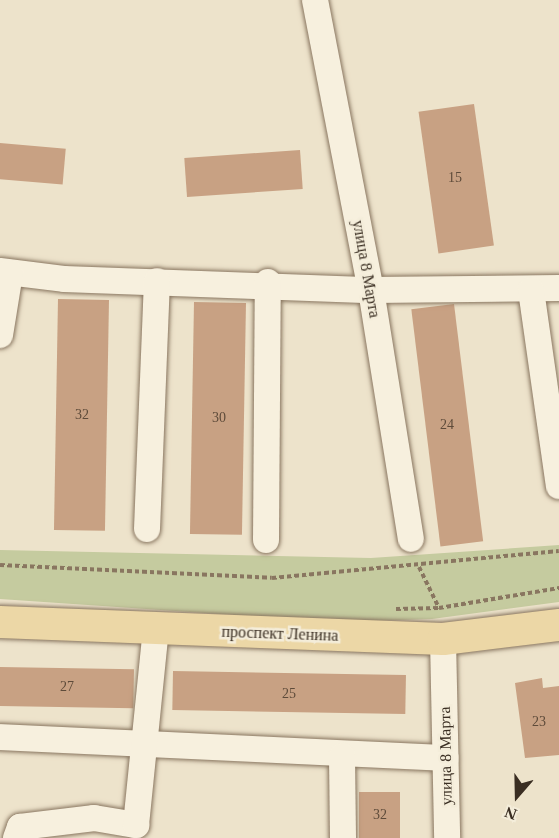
<!DOCTYPE html>
<meta charset="utf-8">
<style>
body{margin:0}
#map{position:relative;width:559px;height:838px;overflow:hidden;background:#ede3cb;font-family:Georgia,serif}
div>[style]{position:absolute}
.green>*{inset:0;background:#c5cb9f}
.building>*{inset:0;background:#c8a183;transform-origin:0 0}
.path>*{height:4px;margin-top:-2px;transform-origin:0;background:repeating-linear-gradient(90deg,#897660 0 4.5px,transparent 0 7.5px)}
.roads{filter:drop-shadow(0 0 2px #897660) drop-shadow(0 0 2px #897660)}
.minor>*{height:26px;margin:-13px;padding:0 13px;transform-origin:13px;border-radius:13px;background:#f7f0de}
.major>*{height:32px;margin:-16px;padding:0 16px;transform-origin:16px;border-radius:16px;background:#ecd7a6}
span{translate:-50% -50%;white-space:nowrap;text-align:center;line-height:1.15;-webkit-text-stroke:5px #f4edda;paint-order:stroke}
.number-label{font-size:14px;color:#5e4b3a}
.number-label span{-webkit-text-stroke-width:0}
.street-label{font-size:16px;color:#3a2e22}
.north{position:absolute;left:487px;top:766px;width:60px;height:60px;-webkit-text-stroke:4px #f4edda;paint-order:stroke;rotate:200deg;font-size:16px;font-weight:700;line-height:24px;text-align:center;color:#3a2e22}
.north::after{content:'';display:block;margin:auto;width:21px;height:27px;background:#3a2e22;clip-path:polygon(50% 0,100% 100%,50% 72%,0 100%)}
</style>
<div id="map">
<div class="green">
<i style="clip-path:polygon(559px 545px,559px 602px,432px 619px,335px 622px,0 599px,0 550px,371px 558px)"></i>
</div>
<div class="building">
<i style="left:474px;top:104px;width:143px;height:56px;rotate:82deg"></i>
<i style="left:0;top:143px;width:66px;height:36px;rotate:5deg"></i>
<i style="left:300px;top:150px;width:39px;height:116px;rotate:86deg"></i>
<i style="left:58px;top:299px;width:51px;height:231px;rotate:1deg"></i>
<i style="left:194px;top:302px;width:52px;height:232px;rotate:1deg"></i>
<i style="left:454px;top:304px;width:239px;height:43px;rotate:83deg"></i>
<i style="left:0;top:667px;width:134px;height:39px;rotate:1deg"></i>
<i style="left:173px;top:671px;width:233px;height:39px;rotate:1deg"></i>
<i style="clip-path:polygon(542px 678px,543px 688px,559px 686px,559px 755px,525px 758px,515px 683px)"></i>
<i style="left:359px;top:792px;width:41px;height:46px"></i>
</div>
<div class="path">
<i style="left:0;top:565px;width:272px;rotate:2.7deg"></i>
<i style="left:272px;top:578px;width:288px;rotate:-5.4deg"></i>
<i style="left:419px;top:567px;width:46px;rotate:64deg"></i>
<i style="left:396px;top:609px;width:43px;rotate:-1.3deg"></i>
<i style="left:439px;top:608px;width:122px;rotate:-9.5deg"></i>
</div>
<div class="roads">
<div class="minor">
<i style="left:315px;top:0;width:295px;rotate:79.1deg"></i>
<i style="left:371px;top:290px;width:252px;rotate:80.9deg"></i>
<i style="left:0;top:271px;width:64px;rotate:7.1deg"></i>
<i style="left:64px;top:279px;width:307px;rotate:2.1deg"></i>
<i style="left:371px;top:290px;width:188px;rotate:-0.6deg"></i>
<i style="left:531px;top:290px;width:198px;rotate:81.9deg"></i>
<i style="left:0;top:335px;width:63px;rotate:-80.8deg"></i>
<i style="left:147px;top:529px;width:248px;rotate:-87.7deg"></i>
<i style="left:266px;top:540px;width:258px;rotate:-89.6deg"></i>
<i style="left:443px;top:639px;width:199px;rotate:88.8deg"></i>
<i style="left:0;top:737px;width:446px;rotate:2.7deg"></i>
<i style="left:342px;top:756px;width:82px;rotate:89.3deg"></i>
<i style="left:16px;top:838px;width:12px;rotate:-70deg"></i>
<i style="left:20px;top:827px;width:75px;rotate:-6.9deg"></i>
<i style="left:94px;top:818px;width:43px;rotate:9.5deg"></i>
<i style="left:136px;top:825px;width:197px;rotate:-84.2deg"></i>
</div>
<div class="major">
<i style="left:0;top:622px;width:443px;rotate:2.2deg"></i>
<i style="left:443px;top:639px;width:117px;rotate:-6.9deg"></i>
</div>
</div>
<div class="number-label">
<span style="left:455px;top:178px">15</span>
<span style="left:82px;top:415px">32</span>
<span style="left:219px;top:418px">30</span>
<span style="left:447px;top:425px">24</span>
<span style="left:67px;top:687px">27</span>
<span style="left:289px;top:694px">25</span>
<span style="left:539px;top:722px">23</span>
<span style="left:380px;top:815px">32</span>
</div>
<div class="street-label">
<span style="left:366px;top:269px;rotate:80deg">улица 8 Марта</span>
<span style="left:280px;top:634px;rotate:2deg">проспект Ленина</span>
<span style="left:446px;top:756px;rotate:-91deg">улица 8 Марта</span>
</div>
<div class="north">N</div>
</div>
